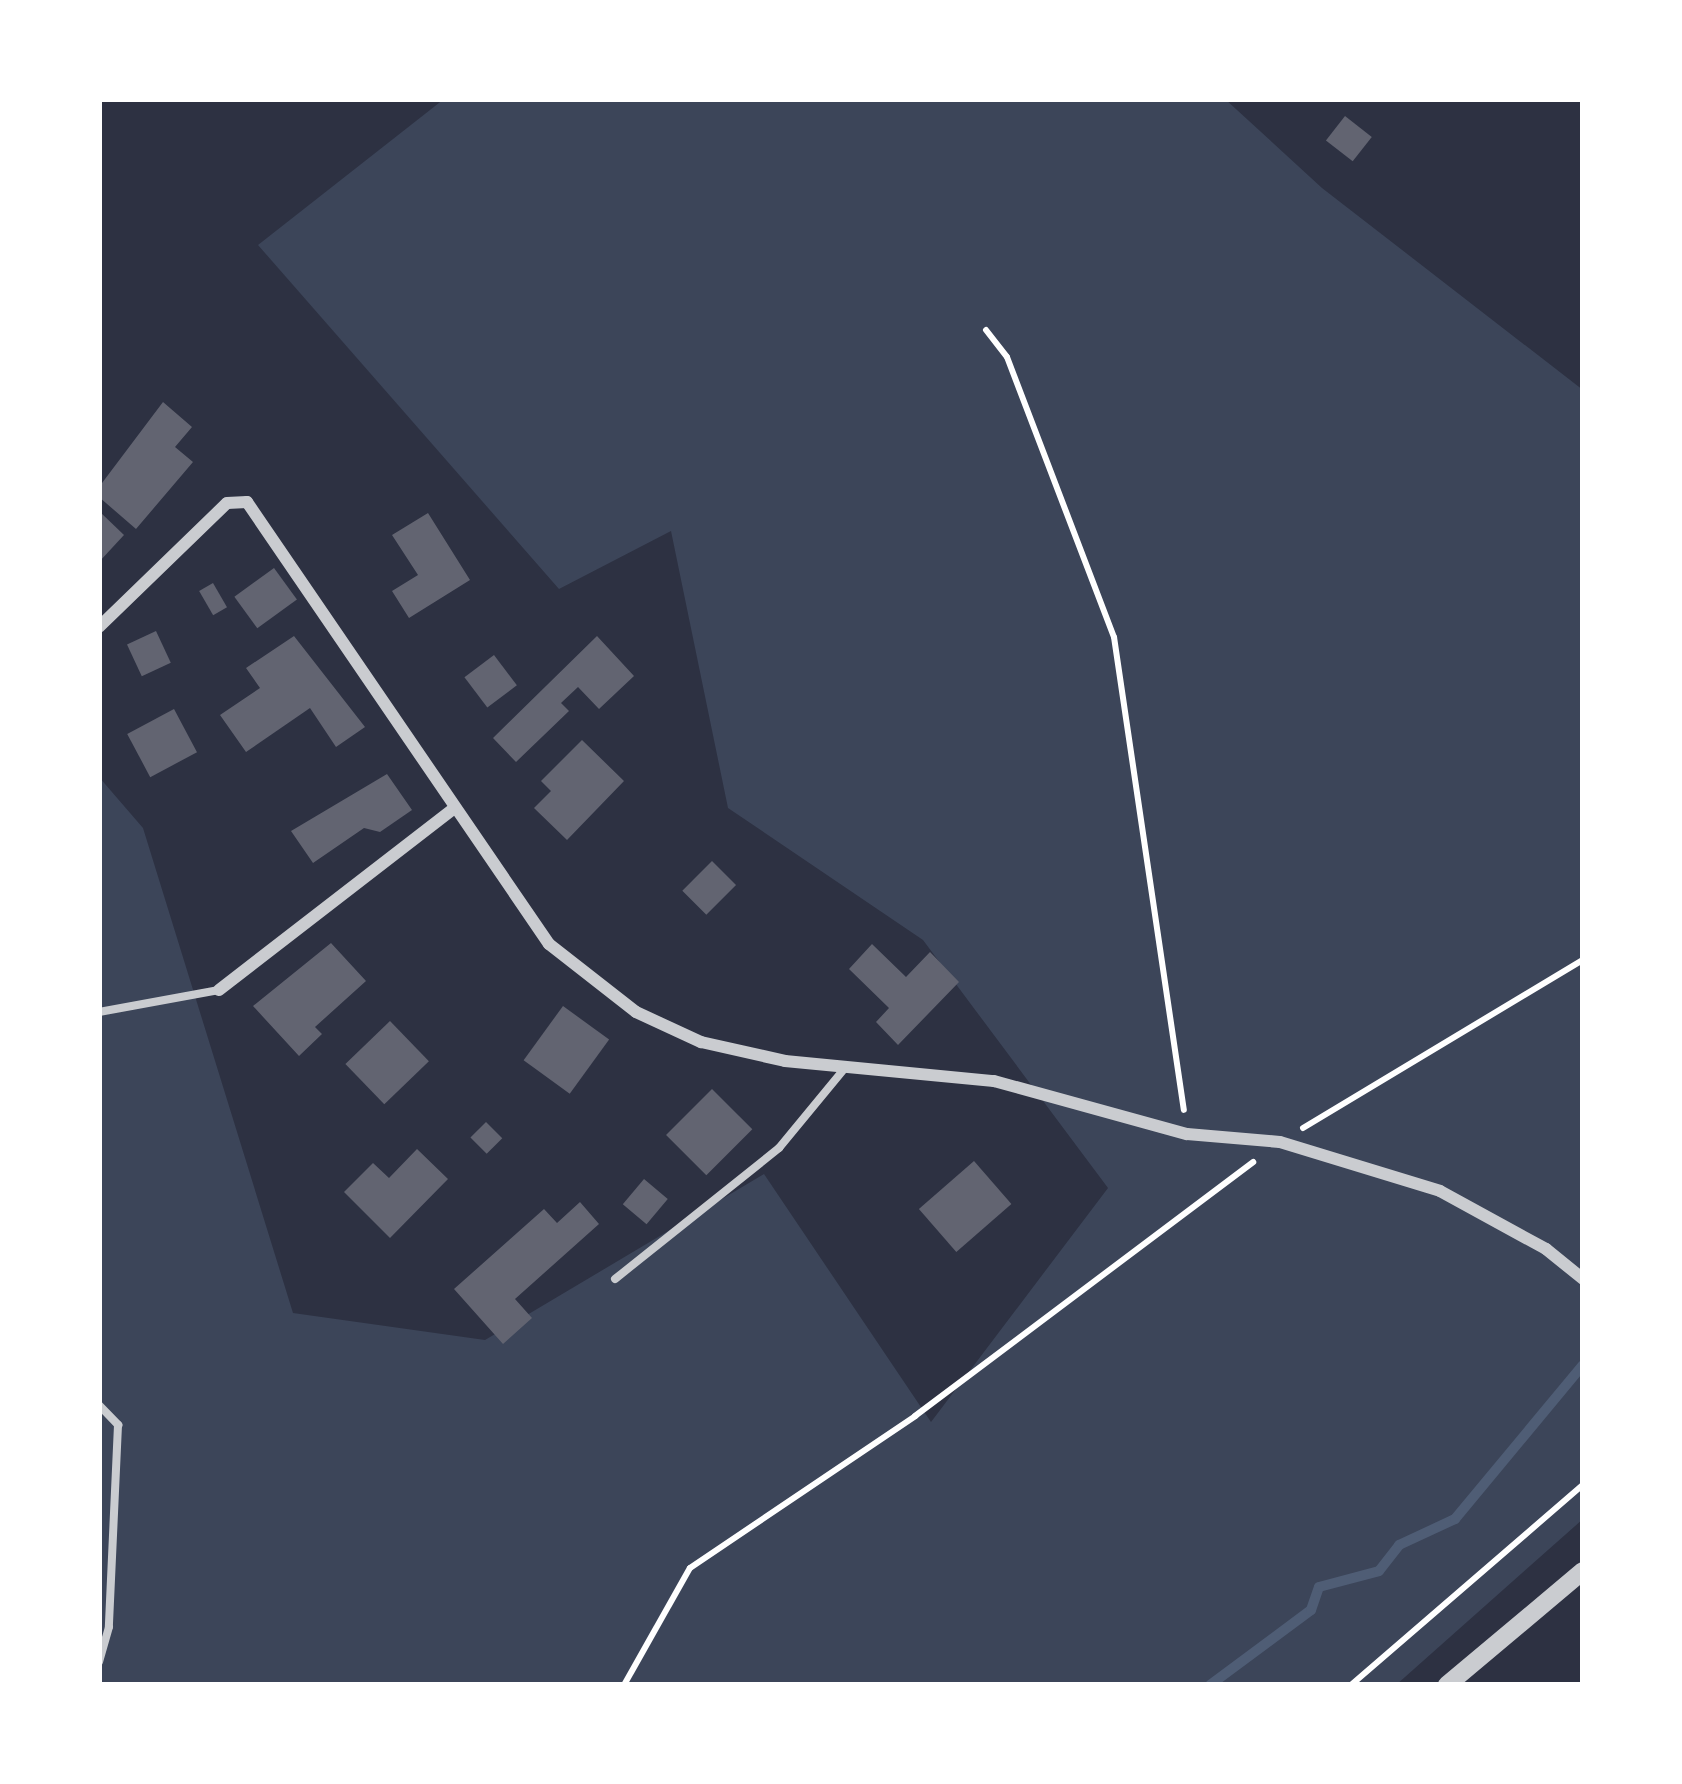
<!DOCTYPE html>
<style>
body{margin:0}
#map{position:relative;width:1682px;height:1784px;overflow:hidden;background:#2d3142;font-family:"Open Sans",sans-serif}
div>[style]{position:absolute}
.green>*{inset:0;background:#3c4559}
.stream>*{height:10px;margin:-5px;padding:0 5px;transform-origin:5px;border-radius:5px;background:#4f5d75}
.building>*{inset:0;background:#626471;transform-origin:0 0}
.path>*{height:6px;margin:-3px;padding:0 3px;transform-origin:3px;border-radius:3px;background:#fff}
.service>*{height:8px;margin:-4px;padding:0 4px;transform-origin:4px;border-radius:4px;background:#caccd0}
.minor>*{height:12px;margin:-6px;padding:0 6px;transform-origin:6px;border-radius:6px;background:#caccd0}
.tertiary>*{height:18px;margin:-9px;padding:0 9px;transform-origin:9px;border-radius:9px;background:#caccd0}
span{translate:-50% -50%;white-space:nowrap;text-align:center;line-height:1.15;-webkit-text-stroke:12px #fff;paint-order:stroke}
.frame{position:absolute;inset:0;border:102px solid #fff;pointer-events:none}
</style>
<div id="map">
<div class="green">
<i style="clip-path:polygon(444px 99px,1225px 99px,1322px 188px,1583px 390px,1583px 1519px,1396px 1685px,99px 1685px,99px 777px,143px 828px,293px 1313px,485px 1340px,764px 1174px,931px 1422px,1108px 1188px,923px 940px,728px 808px,671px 531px,559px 589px,258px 245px)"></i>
</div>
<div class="stream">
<i style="left:1210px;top:1685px;width:126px;rotate:-36.6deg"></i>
<i style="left:1311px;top:1610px;width:24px;rotate:-71deg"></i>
<i style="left:1319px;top:1587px;width:62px;rotate:-14.9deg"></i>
<i style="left:1379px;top:1571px;width:33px;rotate:-52deg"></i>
<i style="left:1399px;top:1545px;width:62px;rotate:-24.9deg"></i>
<i style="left:1455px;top:1519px;width:200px;rotate:-50.3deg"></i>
</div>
<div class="building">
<i style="left:1345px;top:116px;width:34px;height:31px;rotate:38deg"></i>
<i style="clip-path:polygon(163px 402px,192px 427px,175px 447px,193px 462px,136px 529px,99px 497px,99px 487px)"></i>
<i style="clip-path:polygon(99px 511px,124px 535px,99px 562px)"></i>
<i style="clip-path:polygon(428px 513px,470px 580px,409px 618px,392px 591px,418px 575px,392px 535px)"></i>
<i style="left:274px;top:568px;width:39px;height:49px;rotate:54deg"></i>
<i style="left:213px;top:583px;width:28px;height:16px;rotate:60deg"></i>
<i style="left:156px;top:631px;width:35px;height:32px;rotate:65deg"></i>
<i style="clip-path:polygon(294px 636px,365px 727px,336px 747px,310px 708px,246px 752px,220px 715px,260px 688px,246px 668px)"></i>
<i style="clip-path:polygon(597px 636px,634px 676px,599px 709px,578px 687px,561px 703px,569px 711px,516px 762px,493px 738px)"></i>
<i style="left:494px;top:655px;width:38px;height:37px;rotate:53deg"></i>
<i style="left:174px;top:709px;width:49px;height:53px;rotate:62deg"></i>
<i style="clip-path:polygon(582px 740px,624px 781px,567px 840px,534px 808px,551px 791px,541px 781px)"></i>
<i style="clip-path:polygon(387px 774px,412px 810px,380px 832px,364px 828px,313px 863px,291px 831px)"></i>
<i style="left:712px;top:861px;width:34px;height:42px;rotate:45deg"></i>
<i style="clip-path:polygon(331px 943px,366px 981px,315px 1027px,322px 1034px,299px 1056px,253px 1006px)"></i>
<i style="clip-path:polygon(872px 944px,906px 977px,930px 952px,959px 982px,898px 1045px,876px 1022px,889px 1008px,849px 969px)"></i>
<i style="left:563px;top:1006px;width:57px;height:67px;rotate:36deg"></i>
<i style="left:390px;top:1021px;width:56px;height:62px;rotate:46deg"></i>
<i style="left:712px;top:1089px;width:57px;height:65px;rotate:45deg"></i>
<i style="left:486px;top:1122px;width:23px;height:22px;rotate:45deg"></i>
<i style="clip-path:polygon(417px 1149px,448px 1179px,390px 1238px,344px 1192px,373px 1163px,389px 1178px)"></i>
<i style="left:974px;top:1161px;width:57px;height:73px;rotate:49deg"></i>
<i style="left:644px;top:1179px;width:31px;height:33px;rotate:40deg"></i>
<i style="clip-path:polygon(580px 1202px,599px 1224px,515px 1299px,532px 1318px,503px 1344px,454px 1289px,544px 1209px,557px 1223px)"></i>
</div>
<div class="path">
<i style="left:986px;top:330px;width:34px;rotate:52deg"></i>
<i style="left:1007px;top:357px;width:300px;rotate:69.1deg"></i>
<i style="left:1114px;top:637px;width:478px;rotate:81.6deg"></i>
<i style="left:1303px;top:1128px;width:327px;rotate:-31deg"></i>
<i style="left:624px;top:1685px;width:134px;rotate:-60.6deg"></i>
<i style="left:690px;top:1568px;width:272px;rotate:-34deg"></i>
<i style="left:915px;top:1416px;width:423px;rotate:-36.9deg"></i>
<i style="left:1351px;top:1685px;width:306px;rotate:-40.8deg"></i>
</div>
<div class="service">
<i style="left:99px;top:1012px;width:122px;rotate:-10.4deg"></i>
<i style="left:615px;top:1279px;width:210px;rotate:-38.6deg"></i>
<i style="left:779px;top:1148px;width:104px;rotate:-50.5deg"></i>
<i style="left:99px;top:1405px;width:28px;rotate:46deg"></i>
<i style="left:118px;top:1425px;width:202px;rotate:92.6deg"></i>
<i style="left:109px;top:1627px;width:36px;rotate:106deg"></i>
</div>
<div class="minor">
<i style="left:99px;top:627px;width:178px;rotate:-44.1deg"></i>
<i style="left:227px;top:503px;width:20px;rotate:-3deg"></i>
<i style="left:247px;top:502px;width:535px;rotate:55.66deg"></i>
<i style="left:549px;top:944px;width:110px;rotate:38deg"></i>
<i style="left:636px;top:1012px;width:72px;rotate:24.8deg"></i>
<i style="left:701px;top:1042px;width:86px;rotate:12.7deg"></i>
<i style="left:785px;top:1061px;width:210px;rotate:5.5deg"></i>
<i style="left:994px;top:1081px;width:200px;rotate:15.4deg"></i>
<i style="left:1187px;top:1134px;width:93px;rotate:4.9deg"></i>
<i style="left:1280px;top:1142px;width:167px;rotate:17deg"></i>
<i style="left:1440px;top:1191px;width:121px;rotate:28.7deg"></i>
<i style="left:1546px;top:1249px;width:48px;rotate:39deg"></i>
<i style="left:219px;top:990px;width:296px;rotate:-37.7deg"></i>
</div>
<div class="tertiary">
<i style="left:1447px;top:1685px;width:177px;rotate:-40deg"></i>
</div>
<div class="frame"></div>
</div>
